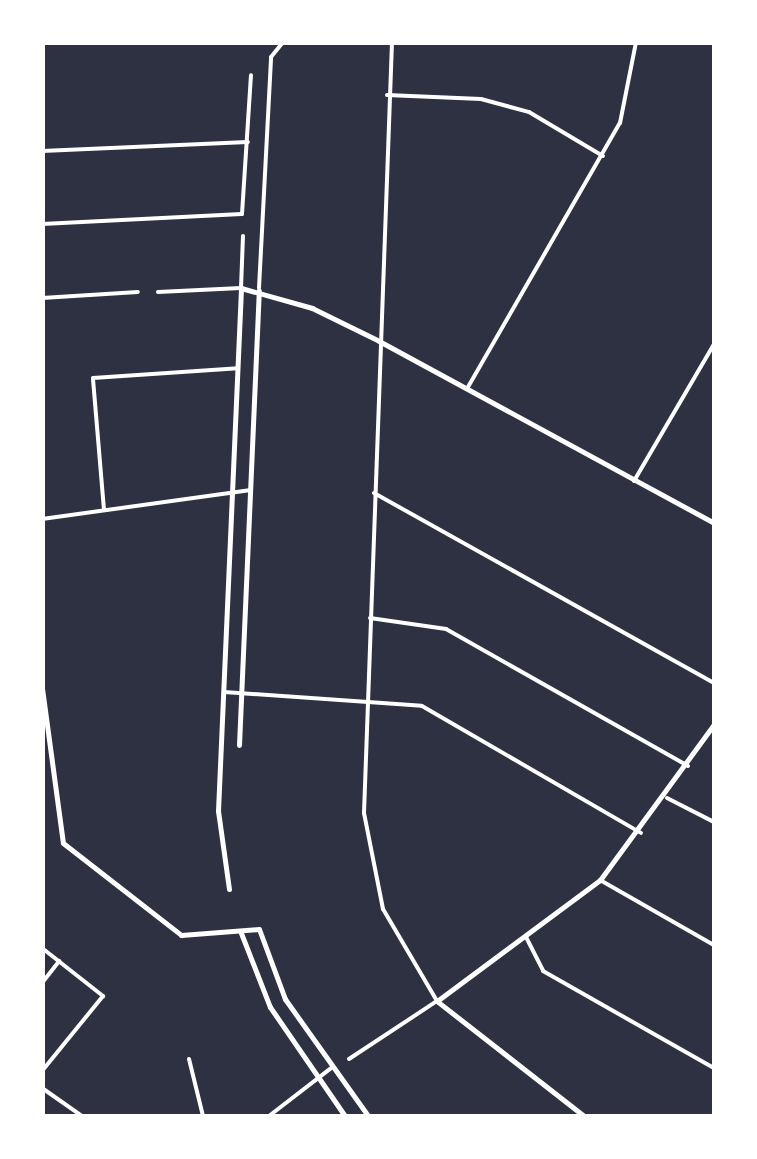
<!DOCTYPE html>
<style>
body{margin:0}
#map{position:relative;width:757px;height:1159px;overflow:hidden;background:#2d3142;font-family:"Exo 2",sans-serif}
div>[style]{position:absolute}
.minor>*{height:4px;margin:-2px;padding:0 2px;transform-origin:2px;border-radius:2px;background:#fff}
.tertiary>*{height:5px;margin:-2.5px;padding:0 2.5px;transform-origin:2.5px;border-radius:2.5px;background:#fff}
span{translate:-50% -50%;white-space:nowrap;text-align:center;line-height:1.15;-webkit-text-stroke:10px #fff;paint-order:stroke}
.frame{position:absolute;inset:0;border:45px solid #fff;pointer-events:none}
</style>
<div id="map">
<div class="minor">
<i style="left:387px;top:95px;width:94px;rotate:2.4deg"></i>
<i style="left:481px;top:99px;width:50px;rotate:15.2deg"></i>
<i style="left:529px;top:112px;width:86px;rotate:30.7deg"></i>
<i style="left:42px;top:151px;width:206px;rotate:-2.5deg"></i>
<i style="left:42px;top:224px;width:200px;rotate:-2.9deg"></i>
<i style="left:242px;top:214px;width:139px;rotate:-86.3deg"></i>
<i style="left:259px;top:288px;width:231px;rotate:-87deg"></i>
<i style="left:271px;top:57px;width:19px;rotate:-51deg"></i>
<i style="left:158px;top:292px;width:83px;rotate:-2.8deg"></i>
<i style="left:241px;top:288px;width:52px;rotate:-87.8deg"></i>
<i style="left:42px;top:298px;width:96px;rotate:-3.6deg"></i>
<i style="left:468px;top:387px;width:305px;rotate:-60.1deg"></i>
<i style="left:620px;top:123px;width:83px;rotate:-78.8deg"></i>
<i style="left:634px;top:481px;width:159px;rotate:-59.7deg"></i>
<i style="left:374px;top:493px;width:389px;rotate:29.2deg"></i>
<i style="left:104px;top:510px;width:132px;rotate:-94.8deg"></i>
<i style="left:93px;top:378px;width:145px;rotate:-3.9deg"></i>
<i style="left:42px;top:519px;width:211px;rotate:-7.9deg"></i>
<i style="left:370px;top:618px;width:77px;rotate:8.2deg"></i>
<i style="left:446px;top:629px;width:278px;rotate:29.5deg"></i>
<i style="left:224px;top:692px;width:198px;rotate:4deg"></i>
<i style="left:422px;top:706px;width:253px;rotate:30.1deg"></i>
<i style="left:667px;top:798px;width:53px;rotate:27.1deg"></i>
<i style="left:600px;top:880px;width:131px;rotate:29.7deg"></i>
<i style="left:526px;top:937px;width:38px;rotate:63deg"></i>
<i style="left:543px;top:971px;width:197px;rotate:29.6deg"></i>
<i style="left:42px;top:948px;width:78px;rotate:38.2deg"></i>
<i style="left:103px;top:996px;width:97px;rotate:129.1deg"></i>
<i style="left:42px;top:983px;width:28px;rotate:-52deg"></i>
<i style="left:189px;top:1059px;width:59px;rotate:76.2deg"></i>
<i style="left:349px;top:1059px;width:105px;rotate:-33.4deg"></i>
<i style="left:437px;top:1001px;width:107px;rotate:-120.4deg"></i>
<i style="left:383px;top:909px;width:98px;rotate:-101.2deg"></i>
<i style="left:364px;top:813px;width:772px;rotate:-87.92deg"></i>
<i style="left:42px;top:1088px;width:49px;rotate:35deg"></i>
<i style="left:269px;top:1116px;width:78px;rotate:-37.7deg"></i>
</div>
<div class="tertiary">
<i style="left:42px;top:688px;width:156px;rotate:82.3deg"></i>
<i style="left:63px;top:843px;width:150px;rotate:37.9deg"></i>
<i style="left:181px;top:935px;width:78px;rotate:-4.4deg"></i>
<i style="left:259px;top:929px;width:75px;rotate:69.6deg"></i>
<i style="left:285px;top:999px;width:143px;rotate:54.6deg"></i>
<i style="left:239px;top:745px;width:455px;rotate:-87.5deg"></i>
<i style="left:229px;top:889px;width:79px;rotate:-98deg"></i>
<i style="left:218px;top:811px;width:524px;rotate:-87.48deg"></i>
<i style="left:241px;top:288px;width:74px;rotate:15.7deg"></i>
<i style="left:312px;top:308px;width:75px;rotate:26.2deg"></i>
<i style="left:379px;top:341px;width:381px;rotate:28.5deg"></i>
<i style="left:241px;top:933px;width:79px;rotate:68.6deg"></i>
<i style="left:270px;top:1007px;width:132px;rotate:55.5deg"></i>
<i style="left:584px;top:1116px;width:187px;rotate:-142deg"></i>
<i style="left:437px;top:1001px;width:203px;rotate:-36.6deg"></i>
<i style="left:600px;top:880px;width:193px;rotate:-53.8deg"></i>
</div>
<div class="frame"></div>
</div>
